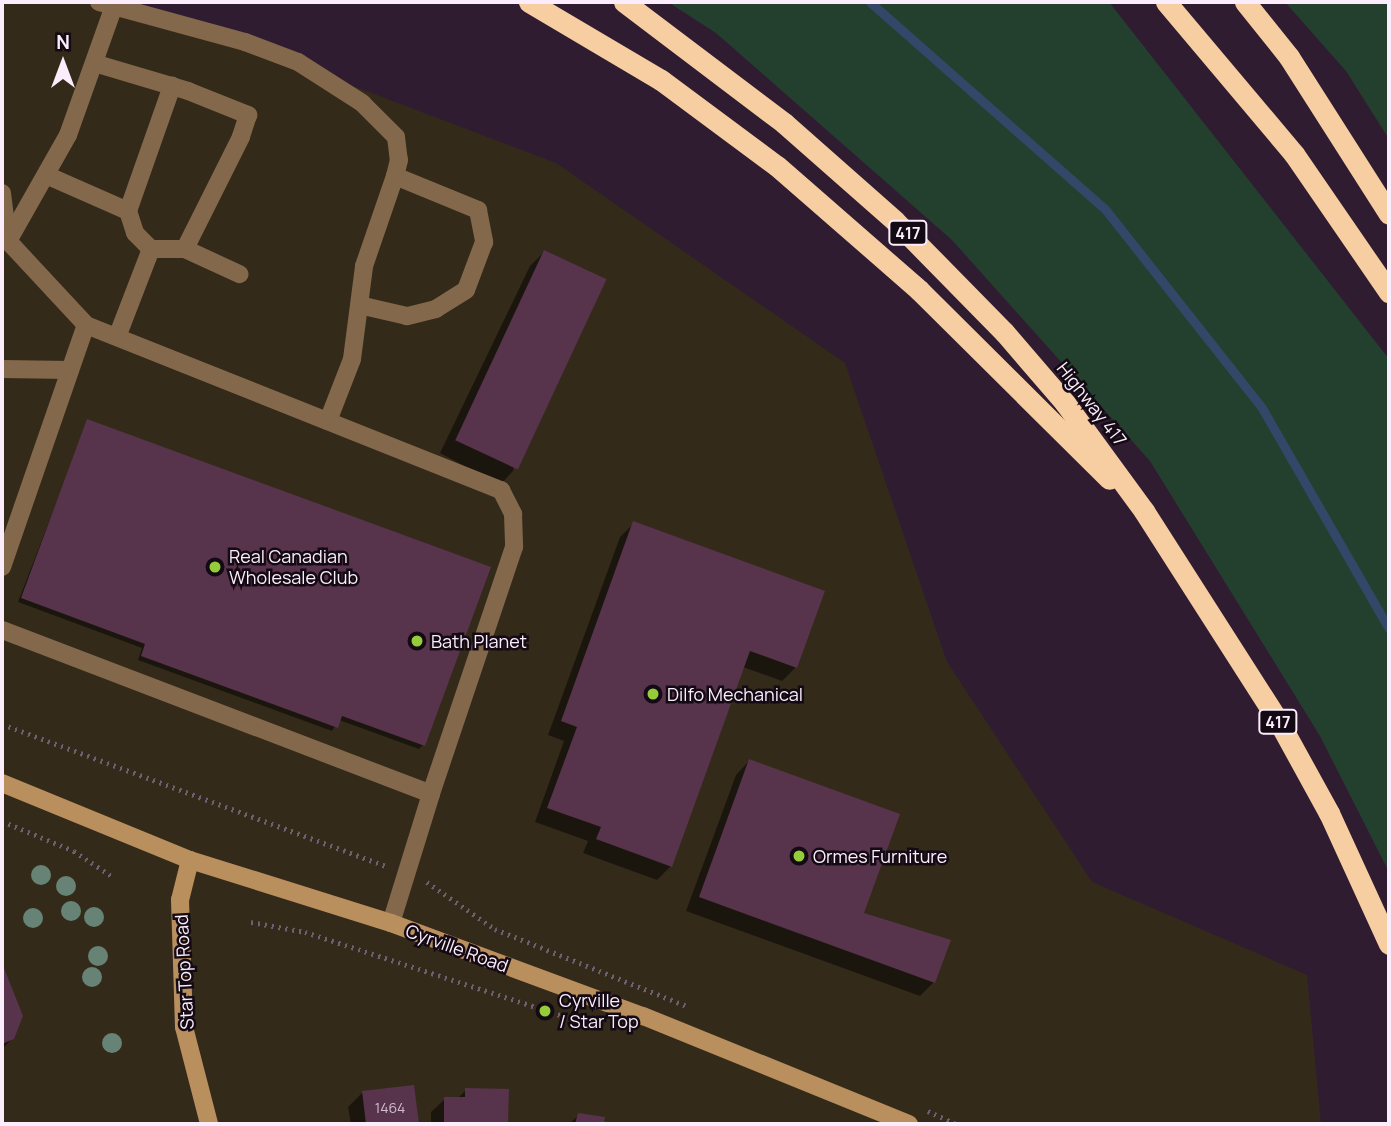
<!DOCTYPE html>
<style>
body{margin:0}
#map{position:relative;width:1391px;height:1126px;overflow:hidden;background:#301c31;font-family:Manrope,sans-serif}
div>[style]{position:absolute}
.industrial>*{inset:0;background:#342a1a}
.green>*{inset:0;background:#23402f}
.shadow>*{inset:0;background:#0007}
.stream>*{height:9px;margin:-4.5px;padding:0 4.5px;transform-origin:4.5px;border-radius:4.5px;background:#334769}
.building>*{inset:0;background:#57334c;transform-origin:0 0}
.path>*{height:4.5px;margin-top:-2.25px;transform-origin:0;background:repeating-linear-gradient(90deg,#705e71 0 2px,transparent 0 7px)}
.lane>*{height:18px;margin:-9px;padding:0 9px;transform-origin:9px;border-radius:9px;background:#83684b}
.secondary>*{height:18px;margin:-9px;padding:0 9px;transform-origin:9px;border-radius:9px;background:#ba8f5e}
.highway>*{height:21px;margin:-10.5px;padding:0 10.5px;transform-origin:10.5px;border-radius:10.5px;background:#f6cea2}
.trees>*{width:20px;height:20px;margin:-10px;border-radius:50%;background:#668376}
.dots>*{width:19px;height:19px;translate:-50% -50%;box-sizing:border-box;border:4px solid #130a13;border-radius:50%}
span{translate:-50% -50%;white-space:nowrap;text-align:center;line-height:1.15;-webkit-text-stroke:5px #130a13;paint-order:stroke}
.number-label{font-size:14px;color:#d2becf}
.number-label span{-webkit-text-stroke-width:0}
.shield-label span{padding:2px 5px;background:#130a13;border:2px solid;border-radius:5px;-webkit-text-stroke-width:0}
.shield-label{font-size:16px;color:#fbedfb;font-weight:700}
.street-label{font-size:18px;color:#fbedfb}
.poi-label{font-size:18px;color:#fbedfb}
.left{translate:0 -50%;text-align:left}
.frame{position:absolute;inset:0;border:4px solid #fbedfb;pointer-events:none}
.north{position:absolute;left:28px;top:28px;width:70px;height:70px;-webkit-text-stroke:5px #130a13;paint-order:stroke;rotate:0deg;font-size:19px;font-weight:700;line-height:28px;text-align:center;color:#fbedfb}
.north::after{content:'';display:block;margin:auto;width:24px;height:32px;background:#fbedfb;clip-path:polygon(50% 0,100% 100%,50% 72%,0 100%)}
</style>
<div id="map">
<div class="industrial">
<i style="clip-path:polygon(2px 2px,131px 2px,556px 163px,845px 363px,947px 662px,1092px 882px,1307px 975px,1321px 1124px,2px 1124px)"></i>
</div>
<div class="green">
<i style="clip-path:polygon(668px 2px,1109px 2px,1389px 359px,1389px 872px,1320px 736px,1150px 461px,952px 240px,716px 33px)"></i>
<i style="clip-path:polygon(1285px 2px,1389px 2px,1389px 139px,1346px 71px)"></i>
</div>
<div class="shadow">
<i style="clip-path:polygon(544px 252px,513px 471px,500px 485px,440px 453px,530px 266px)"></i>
<i style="clip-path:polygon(88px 421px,423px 745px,419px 749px,339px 720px,332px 731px,138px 660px,142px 648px,18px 602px)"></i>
<i style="clip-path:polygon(634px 523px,796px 667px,782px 681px,743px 667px,671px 866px,657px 880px,583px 853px,588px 841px,535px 822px,564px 741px,548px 735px,620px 537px)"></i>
<i style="clip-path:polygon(749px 761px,862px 914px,949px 941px,934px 982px,920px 996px,686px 911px,736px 775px)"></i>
<i style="clip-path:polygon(2px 968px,21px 1016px,13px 1038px,2px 1049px)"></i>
<i style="clip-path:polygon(412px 1087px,417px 1124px,351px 1124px,348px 1107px,362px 1093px)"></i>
<i style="clip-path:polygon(466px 1090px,507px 1091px,506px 1124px,431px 1124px,431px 1112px,445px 1099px,457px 1099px)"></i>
<i style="clip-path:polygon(579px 1115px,602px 1122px,609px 1124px,569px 1124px)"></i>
</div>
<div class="stream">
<i style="left:870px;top:2px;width:313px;rotate:41.4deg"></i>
<i style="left:1105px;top:209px;width:253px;rotate:51.7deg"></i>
<i style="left:1262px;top:408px;width:255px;rotate:60.1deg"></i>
</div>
<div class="building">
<i style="left:544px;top:250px;width:69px;height:210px;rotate:25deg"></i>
<i style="clip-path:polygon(87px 419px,491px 567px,425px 746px,342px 716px,338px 728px,141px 656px,145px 644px,21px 598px)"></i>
<i style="clip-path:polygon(633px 521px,825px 591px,797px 668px,750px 651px,672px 867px,596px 839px,601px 827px,547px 808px,577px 727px,561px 721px)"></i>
<i style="clip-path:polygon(749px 759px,900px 814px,864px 913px,951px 940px,935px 983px,699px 897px)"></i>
<i style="clip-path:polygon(2px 963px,23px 1016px,14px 1039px,2px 1044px)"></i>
<i style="clip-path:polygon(414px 1085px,419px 1124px,366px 1124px,362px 1091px)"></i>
<i style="clip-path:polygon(465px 1088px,509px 1089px,508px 1124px,444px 1124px,444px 1097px,465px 1097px)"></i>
<i style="clip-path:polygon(578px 1113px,605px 1117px,604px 1121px,612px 1124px,575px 1124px)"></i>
</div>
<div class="path">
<i style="left:2px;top:724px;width:409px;rotate:20.3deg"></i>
<i style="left:2px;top:821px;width:78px;rotate:22.6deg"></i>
<i style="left:74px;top:851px;width:47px;rotate:33.7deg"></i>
<i style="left:427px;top:882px;width:83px;rotate:34.7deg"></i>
<i style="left:495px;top:929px;width:209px;rotate:21.9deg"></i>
<i style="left:251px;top:922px;width:55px;rotate:10.5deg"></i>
<i style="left:305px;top:932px;width:311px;rotate:18deg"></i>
<i style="left:928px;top:1111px;width:31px;rotate:25deg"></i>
</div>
<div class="lane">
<i style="left:99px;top:2px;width:151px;rotate:15.3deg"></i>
<i style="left:245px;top:42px;width:57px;rotate:20.7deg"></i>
<i style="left:298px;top:62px;width:76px;rotate:32.6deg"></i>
<i style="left:362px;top:103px;width:48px;rotate:45deg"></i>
<i style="left:396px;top:137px;width:23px;rotate:83deg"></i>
<i style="left:399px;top:160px;width:16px;rotate:104deg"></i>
<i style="left:94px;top:63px;width:98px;rotate:16.6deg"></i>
<i style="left:188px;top:91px;width:65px;rotate:21.8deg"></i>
<i style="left:248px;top:115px;width:23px;rotate:108deg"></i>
<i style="left:241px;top:137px;width:125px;rotate:116.6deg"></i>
<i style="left:46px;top:175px;width:90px;rotate:23.7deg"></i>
<i style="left:128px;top:211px;width:23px;rotate:72deg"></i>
<i style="left:135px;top:233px;width:23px;rotate:45deg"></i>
<i style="left:151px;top:249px;width:94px;rotate:111.1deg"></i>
<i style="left:2px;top:193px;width:48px;rotate:82.9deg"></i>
<i style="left:8px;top:241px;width:115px;rotate:47.1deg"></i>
<i style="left:128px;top:211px;width:133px;rotate:-70.6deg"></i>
<i style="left:8px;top:241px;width:122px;rotate:-60.5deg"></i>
<i style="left:68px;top:135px;width:137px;rotate:-70.4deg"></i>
<i style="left:151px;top:249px;width:34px"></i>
<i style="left:185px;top:249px;width:60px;rotate:24.8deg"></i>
<i style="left:2px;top:369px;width:68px;rotate:0.8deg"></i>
<i style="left:328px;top:421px;width:66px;rotate:-68.8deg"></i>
<i style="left:352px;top:359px;width:94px;rotate:-82.6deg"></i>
<i style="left:364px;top:266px;width:95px;rotate:-71deg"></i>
<i style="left:395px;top:176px;width:90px;rotate:22.3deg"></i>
<i style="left:478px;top:210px;width:33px;rotate:79deg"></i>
<i style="left:484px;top:242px;width:51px;rotate:110.6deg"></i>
<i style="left:466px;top:290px;width:36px;rotate:148deg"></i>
<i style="left:436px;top:309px;width:30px;rotate:166deg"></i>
<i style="left:407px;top:316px;width:49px;rotate:-167.1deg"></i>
<i style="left:2px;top:567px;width:256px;rotate:-70.9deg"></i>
<i style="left:86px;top:325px;width:447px;rotate:21.7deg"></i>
<i style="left:501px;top:490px;width:27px;rotate:63deg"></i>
<i style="left:513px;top:514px;width:33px;rotate:88deg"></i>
<i style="left:514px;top:547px;width:261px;rotate:108.6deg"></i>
<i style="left:2px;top:630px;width:459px;rotate:20.9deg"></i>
<i style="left:431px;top:794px;width:135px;rotate:107.2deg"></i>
</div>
<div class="secondary">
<i style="left:2px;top:783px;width:203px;rotate:22.3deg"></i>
<i style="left:190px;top:860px;width:211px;rotate:17.4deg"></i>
<i style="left:391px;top:923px;width:269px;rotate:20.3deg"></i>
<i style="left:643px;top:1016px;width:287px;rotate:22.1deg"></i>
<i style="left:190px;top:860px;width:41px;rotate:104deg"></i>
<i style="left:180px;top:900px;width:127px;rotate:88.2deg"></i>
<i style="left:184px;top:1027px;width:100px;rotate:75.5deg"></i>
</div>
<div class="highway">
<i style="left:529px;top:2px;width:153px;rotate:30.6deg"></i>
<i style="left:661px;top:80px;width:144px;rotate:36.6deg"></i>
<i style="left:777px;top:166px;width:189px;rotate:41.1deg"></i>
<i style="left:919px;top:290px;width:268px;rotate:44.8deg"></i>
<i style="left:624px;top:2px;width:201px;rotate:37.1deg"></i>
<i style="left:784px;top:123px;width:148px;rotate:41.4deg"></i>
<i style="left:895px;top:221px;width:156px;rotate:45.5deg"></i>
<i style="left:1004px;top:332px;width:94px;rotate:49.3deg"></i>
<i style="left:1065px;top:403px;width:134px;rotate:53.8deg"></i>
<i style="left:1144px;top:511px;width:253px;rotate:57.4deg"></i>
<i style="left:1280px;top:724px;width:102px;rotate:61.2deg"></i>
<i style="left:1329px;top:813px;width:144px;rotate:65.4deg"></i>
<i style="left:1166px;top:2px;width:199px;rotate:49.9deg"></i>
<i style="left:1294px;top:154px;width:168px;rotate:55.5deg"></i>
<i style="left:1245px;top:2px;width:70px;rotate:51.3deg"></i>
<i style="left:1289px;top:57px;width:186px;rotate:57.5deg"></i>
</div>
<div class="trees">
<i style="left:41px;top:875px"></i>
<i style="left:66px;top:886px"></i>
<i style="left:71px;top:911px"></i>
<i style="left:94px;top:917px"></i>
<i style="left:33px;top:918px"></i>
<i style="left:98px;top:956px"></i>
<i style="left:92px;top:977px"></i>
<i style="left:112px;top:1043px"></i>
</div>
<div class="dots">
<i style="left:215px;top:567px;background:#96cc3a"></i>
<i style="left:417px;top:641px;background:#96cc3a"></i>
<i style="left:653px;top:694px;background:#96cc3a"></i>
<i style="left:799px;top:856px;background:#96cc3a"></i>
<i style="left:545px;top:1011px;background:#96cc3a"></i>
</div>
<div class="number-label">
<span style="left:390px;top:1108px">1464</span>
</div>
<div class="shield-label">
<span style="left:908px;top:233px">417</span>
<span style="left:1278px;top:722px">417</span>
</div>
<div class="street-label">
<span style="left:1092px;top:404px;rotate:52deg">Highway 417</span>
<span style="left:457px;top:948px;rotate:20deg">Cyrville Road</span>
<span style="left:184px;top:972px;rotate:-93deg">Star Top Road</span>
</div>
<div class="poi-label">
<span class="left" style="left:229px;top:567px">Real Canadian<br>Wholesale Club</span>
<span class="left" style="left:431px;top:641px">Bath Planet</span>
<span class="left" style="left:667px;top:694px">Dilfo Mechanical</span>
<span class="left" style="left:813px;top:856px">Ormes Furniture</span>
<span class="left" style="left:559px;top:1011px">Cyrville<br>/ Star Top</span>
</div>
<div class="frame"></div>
<div class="north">N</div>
</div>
